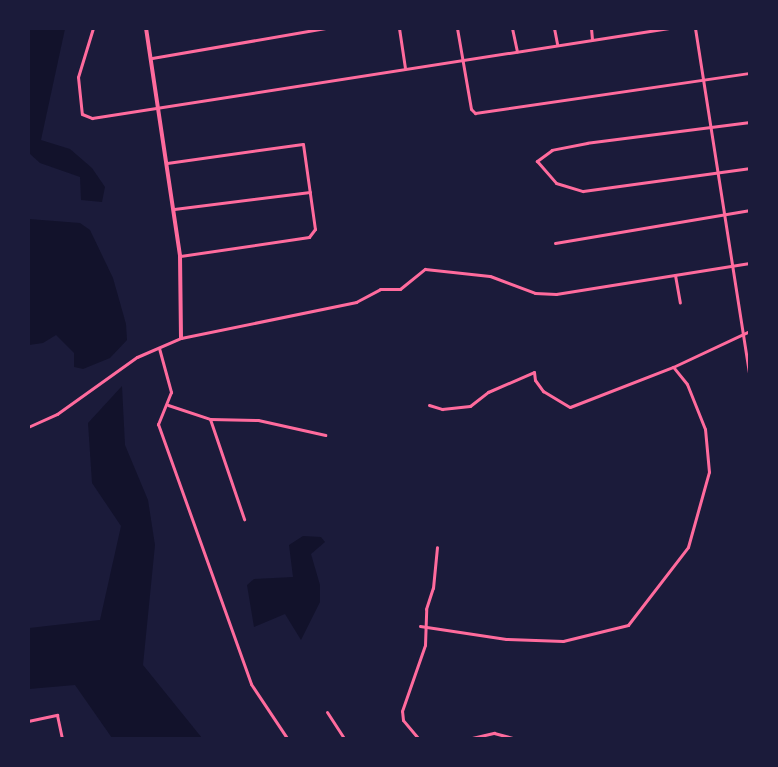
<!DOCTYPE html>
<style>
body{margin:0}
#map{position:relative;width:778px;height:767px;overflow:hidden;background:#1b1b3a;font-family:"PT Serif",serif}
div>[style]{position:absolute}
.water>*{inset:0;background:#12122b}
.minor>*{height:3px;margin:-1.5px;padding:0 1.5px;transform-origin:1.5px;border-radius:1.5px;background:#ff6b9d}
.tertiary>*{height:4px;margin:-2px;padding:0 2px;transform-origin:2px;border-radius:2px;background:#ff6b9d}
span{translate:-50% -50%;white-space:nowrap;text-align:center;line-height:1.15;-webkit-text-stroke:6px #1b1b3a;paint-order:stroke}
.frame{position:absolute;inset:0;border:30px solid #1b1b3a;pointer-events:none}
</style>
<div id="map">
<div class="water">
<i style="clip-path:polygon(28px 29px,65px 29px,41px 140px,70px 149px,92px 168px,105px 187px,102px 202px,81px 200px,80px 177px,40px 163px,29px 153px)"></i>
<i style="clip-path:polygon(29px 219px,80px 223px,90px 230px,113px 278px,126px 324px,127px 340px,110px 358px,83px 369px,74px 367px,74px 353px,56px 335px,43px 343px,29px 345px)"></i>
<i style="clip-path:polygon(122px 386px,125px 445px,148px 500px,155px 545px,143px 665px,202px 738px,112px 738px,75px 685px,29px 689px,29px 628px,100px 620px,121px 526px,92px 483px,88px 423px)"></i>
<i style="clip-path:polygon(303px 536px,321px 537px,325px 542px,311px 554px,320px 585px,320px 602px,301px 640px,285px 614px,254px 627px,247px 585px,254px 579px,293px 577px,289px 545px)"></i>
</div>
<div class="minor">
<i style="left:93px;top:28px;width:51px;rotate:107deg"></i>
<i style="left:78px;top:77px;width:37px;rotate:84deg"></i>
<i style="left:82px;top:114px;width:11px;rotate:22deg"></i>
<i style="left:92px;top:118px;width:584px;rotate:-8.87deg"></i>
<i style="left:399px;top:28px;width:40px;rotate:81.5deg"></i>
<i style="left:457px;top:28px;width:82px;rotate:80.2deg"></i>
<i style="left:471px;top:109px;width:6px;rotate:45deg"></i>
<i style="left:475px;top:113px;width:278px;rotate:-8.3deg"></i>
<i style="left:512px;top:28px;width:24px;rotate:78deg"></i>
<i style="left:554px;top:28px;width:16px;rotate:79deg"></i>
<i style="left:591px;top:28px;width:11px;rotate:85deg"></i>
<i style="left:695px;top:28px;width:356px;rotate:81.1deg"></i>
<i style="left:152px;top:58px;width:176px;rotate:-9.8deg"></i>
<i style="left:750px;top:122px;width:164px;rotate:172.7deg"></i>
<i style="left:587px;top:143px;width:36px;rotate:169deg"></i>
<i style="left:552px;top:150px;width:19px;rotate:144deg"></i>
<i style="left:537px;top:161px;width:29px;rotate:49deg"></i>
<i style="left:556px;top:183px;width:28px;rotate:17deg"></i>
<i style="left:583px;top:191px;width:169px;rotate:-7.8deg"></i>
<i style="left:167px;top:163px;width:137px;rotate:-8deg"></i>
<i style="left:303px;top:144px;width:86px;rotate:82deg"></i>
<i style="left:315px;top:229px;width:10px;rotate:127deg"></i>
<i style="left:309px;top:237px;width:130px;rotate:171.6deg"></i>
<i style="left:174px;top:209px;width:137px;rotate:-7.1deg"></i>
<i style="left:555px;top:243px;width:198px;rotate:-9.6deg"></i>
<i style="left:675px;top:275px;width:28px;rotate:80deg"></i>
<i style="left:159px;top:348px;width:46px;rotate:74.7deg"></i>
<i style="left:171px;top:392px;width:35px;rotate:112deg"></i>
<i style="left:158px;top:424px;width:276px;rotate:70.3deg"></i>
<i style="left:251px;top:684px;width:65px;rotate:56.3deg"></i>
<i style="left:168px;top:405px;width:44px;rotate:18.4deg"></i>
<i style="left:210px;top:419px;width:48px;rotate:1.2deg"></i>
<i style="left:258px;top:420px;width:69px;rotate:12.6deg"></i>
<i style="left:429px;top:405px;width:14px;rotate:17deg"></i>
<i style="left:442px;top:409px;width:28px;rotate:-6deg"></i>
<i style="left:470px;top:406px;width:23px;rotate:-38deg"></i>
<i style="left:488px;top:392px;width:50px;rotate:-23.5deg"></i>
<i style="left:534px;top:372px;width:8px;rotate:83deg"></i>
<i style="left:535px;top:380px;width:14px;rotate:54deg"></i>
<i style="left:543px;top:391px;width:31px;rotate:31deg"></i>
<i style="left:570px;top:407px;width:110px;rotate:-21.2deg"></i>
<i style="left:673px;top:367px;width:85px;rotate:-25.1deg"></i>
<i style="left:210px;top:419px;width:106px;rotate:71.2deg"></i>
<i style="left:28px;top:427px;width:32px;rotate:-24deg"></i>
<i style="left:57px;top:414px;width:98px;rotate:-35.5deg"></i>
<i style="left:137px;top:357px;width:48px;rotate:-23.4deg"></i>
<i style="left:181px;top:338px;width:179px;rotate:-11.6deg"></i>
<i style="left:356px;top:302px;width:27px;rotate:-28deg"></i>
<i style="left:380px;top:289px;width:20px"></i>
<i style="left:400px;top:289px;width:32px;rotate:-39deg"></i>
<i style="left:425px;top:269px;width:65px;rotate:6.1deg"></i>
<i style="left:490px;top:276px;width:48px;rotate:20.7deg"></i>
<i style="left:535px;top:293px;width:21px;rotate:3deg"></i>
<i style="left:556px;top:294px;width:196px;rotate:-9.1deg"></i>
<i style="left:420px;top:626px;width:87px;rotate:8.6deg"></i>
<i style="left:506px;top:639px;width:57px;rotate:2deg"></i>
<i style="left:563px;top:641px;width:67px;rotate:-13.8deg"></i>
<i style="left:628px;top:625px;width:98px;rotate:-52.4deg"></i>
<i style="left:688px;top:547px;width:78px;rotate:-74.4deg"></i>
<i style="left:709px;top:472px;width:43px;rotate:-95.3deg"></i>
<i style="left:705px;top:429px;width:48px;rotate:-111.8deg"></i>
<i style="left:687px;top:384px;width:22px;rotate:-129deg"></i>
<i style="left:327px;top:712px;width:31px;rotate:57deg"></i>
<i style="left:28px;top:721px;width:30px;rotate:-12deg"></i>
<i style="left:57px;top:715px;width:24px;rotate:78deg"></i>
<i style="left:418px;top:738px;width:23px;rotate:-130deg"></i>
<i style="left:403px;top:720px;width:9px;rotate:-96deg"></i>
<i style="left:402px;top:711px;width:70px;rotate:-70.8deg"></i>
<i style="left:425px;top:645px;width:36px;rotate:-88deg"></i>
<i style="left:426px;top:609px;width:22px;rotate:-72deg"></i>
<i style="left:433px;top:588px;width:41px;rotate:-84.4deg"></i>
<i style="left:472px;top:738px;width:23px;rotate:-13deg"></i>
<i style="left:494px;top:733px;width:20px;rotate:15deg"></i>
</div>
<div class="tertiary">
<i style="left:146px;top:28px;width:231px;rotate:81.5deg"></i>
<i style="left:180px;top:256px;width:82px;rotate:89.3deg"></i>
</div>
<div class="frame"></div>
</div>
